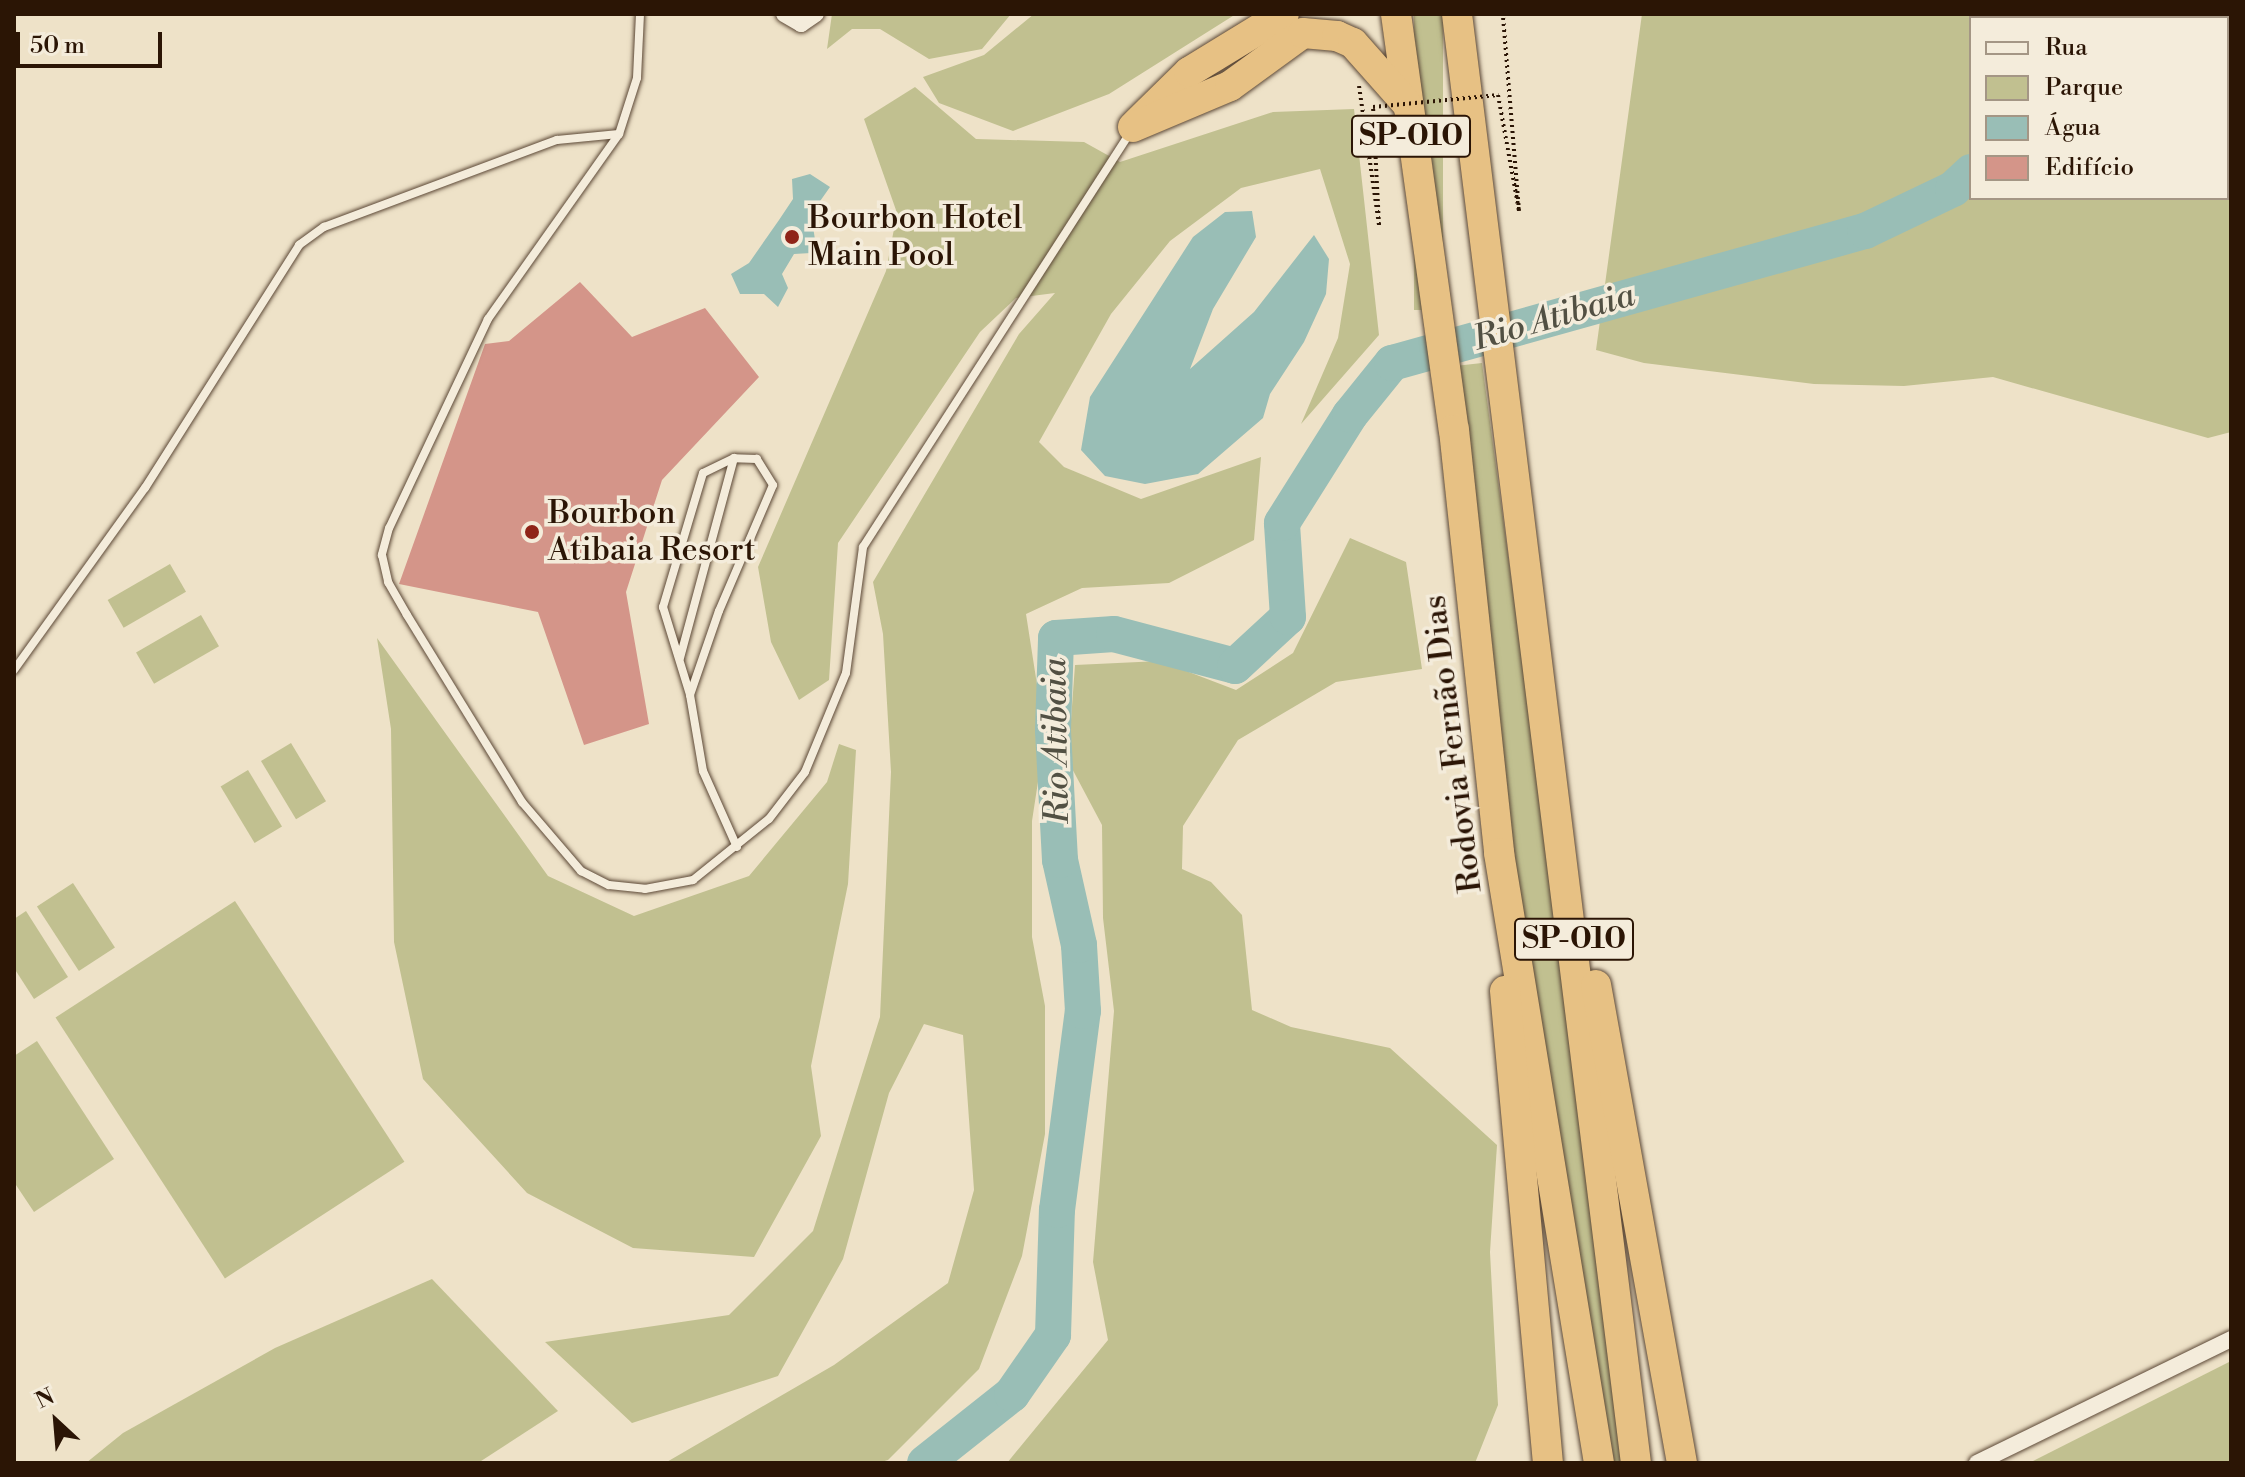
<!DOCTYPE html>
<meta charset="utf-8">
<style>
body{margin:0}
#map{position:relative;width:2245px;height:1477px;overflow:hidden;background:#eee2c8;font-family:"Libre Bodoni",serif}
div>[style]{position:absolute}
.green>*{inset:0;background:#c1c090;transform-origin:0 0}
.water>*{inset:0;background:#99beb6}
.river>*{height:36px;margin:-18px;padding:0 18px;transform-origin:18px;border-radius:18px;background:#99beb6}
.building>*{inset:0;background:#d49589}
.roads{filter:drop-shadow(0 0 2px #5c4836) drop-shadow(0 0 2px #5c4836)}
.lane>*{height:8px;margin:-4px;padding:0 4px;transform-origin:4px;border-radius:4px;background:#f4ecdb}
.street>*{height:16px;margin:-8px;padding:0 8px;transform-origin:8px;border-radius:8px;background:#f4ecdb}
.highway>*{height:30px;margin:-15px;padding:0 15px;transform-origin:15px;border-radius:15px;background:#e7c184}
.path-bridge>*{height:4px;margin-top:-2px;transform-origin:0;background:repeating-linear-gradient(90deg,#2b1505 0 2px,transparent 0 6px)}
.dots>*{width:22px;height:22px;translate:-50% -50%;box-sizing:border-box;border:4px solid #f4ecdb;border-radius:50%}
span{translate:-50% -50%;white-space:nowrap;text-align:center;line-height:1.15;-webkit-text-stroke:7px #f4ecdb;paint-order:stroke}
.shield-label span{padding:2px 6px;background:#f4ecdb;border:2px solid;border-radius:6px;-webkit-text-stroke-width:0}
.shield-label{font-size:30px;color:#2b1505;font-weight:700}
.poi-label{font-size:32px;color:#2b1505}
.left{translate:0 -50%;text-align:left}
.street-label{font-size:32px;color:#2b1505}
.water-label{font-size:34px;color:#525043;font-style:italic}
.frame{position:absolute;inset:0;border:16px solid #2b1505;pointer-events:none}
.legend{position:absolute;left:1969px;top:16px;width:260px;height:184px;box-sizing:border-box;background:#f4ecdb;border:2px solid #a49685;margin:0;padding:10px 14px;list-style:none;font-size:24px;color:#2b1505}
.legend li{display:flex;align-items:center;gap:16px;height:40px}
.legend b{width:40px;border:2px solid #a49685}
.north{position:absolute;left:16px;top:1381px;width:80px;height:80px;-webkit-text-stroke:6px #f4ecdb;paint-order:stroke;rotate:334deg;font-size:22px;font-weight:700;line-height:32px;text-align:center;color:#2b1505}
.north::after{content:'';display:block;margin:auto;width:28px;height:36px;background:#2b1505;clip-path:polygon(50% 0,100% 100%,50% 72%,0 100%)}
.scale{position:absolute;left:16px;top:32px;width:146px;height:36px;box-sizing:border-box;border:4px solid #2b1505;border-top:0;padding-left:10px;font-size:24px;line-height:28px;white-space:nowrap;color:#2b1505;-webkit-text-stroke:6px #f4ecdb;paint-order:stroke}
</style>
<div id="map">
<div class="green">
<i style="clip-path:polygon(832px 14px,1011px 14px,982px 49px,929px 59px,880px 29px,852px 29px,827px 49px)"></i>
<i style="clip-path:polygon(1034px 14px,1236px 14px,1109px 94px,1013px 131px,939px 103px,923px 77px,984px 55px)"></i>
<i style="left:1414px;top:14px;width:29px;height:296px"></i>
<i style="clip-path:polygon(evenodd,1642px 14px,2231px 14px,2231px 432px,2208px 438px,1993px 377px,1904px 386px,1814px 384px,1644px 363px,1596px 350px,1642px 14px,1971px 18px,2227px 18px,2227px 198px,1971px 198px,1971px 18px)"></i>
<i style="clip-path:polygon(915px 87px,976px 139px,1084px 142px,1120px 162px,1273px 112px,1354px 109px,1379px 335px,1301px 424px,1338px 338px,1350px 264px,1320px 169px,1241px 188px,1170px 241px,1111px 314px,1039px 442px,1064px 467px,1141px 499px,1261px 457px,1254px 540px,1169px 583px,1082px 588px,1026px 614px,1045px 736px,1032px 821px,1032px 937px,1045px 1006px,1045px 1134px,1022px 1256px,979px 1369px,888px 1460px,878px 1463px,665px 1463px,834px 1365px,948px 1283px,974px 1190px,963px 1035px,924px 1024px,889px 1093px,843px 1259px,778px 1376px,632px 1423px,545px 1342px,729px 1315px,813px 1231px,880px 1017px,891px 772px,883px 634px,873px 582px,1019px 334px,1055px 293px,1016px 298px,980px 332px,838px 543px,829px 680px,799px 700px,771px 642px,758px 567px,886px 271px,897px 213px,864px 119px)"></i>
<i style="clip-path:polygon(1482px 363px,1524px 673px,1622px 1463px,1606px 1463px,1524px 935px,1455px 366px)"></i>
<i style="clip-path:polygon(1350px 538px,1406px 562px,1422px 669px,1336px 682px,1238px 740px,1183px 826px,1182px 869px,1211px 882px,1242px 915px,1252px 1010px,1291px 1027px,1390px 1048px,1497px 1145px,1490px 1252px,1498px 1405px,1475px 1463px,1007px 1463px,1108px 1340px,1093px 1262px,1114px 1011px,1103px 918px,1102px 825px,1068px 761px,1075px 665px,1160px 661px,1236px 690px,1293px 653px)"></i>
<i style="left:170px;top:564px;width:32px;height:72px;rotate:60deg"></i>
<i style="left:201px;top:615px;width:36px;height:75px;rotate:60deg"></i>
<i style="clip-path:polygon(377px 638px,548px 876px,634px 916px,749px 876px,827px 782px,839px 744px,856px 750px,848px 884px,811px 1066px,821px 1136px,754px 1257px,633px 1248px,527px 1193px,423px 1079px,394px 942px,391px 729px)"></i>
<i style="left:291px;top:743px;width:68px;height:35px;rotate:59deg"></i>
<i style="left:248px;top:770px;width:66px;height:32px;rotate:59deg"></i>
<i style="left:73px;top:883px;width:77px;height:43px;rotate:57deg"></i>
<i style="left:235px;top:901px;width:311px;height:214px;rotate:57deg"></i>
<i style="clip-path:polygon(26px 911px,68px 977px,34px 999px,14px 968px,14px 919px)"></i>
<i style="clip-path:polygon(37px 1041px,114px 1159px,34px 1212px,14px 1182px,14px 1056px)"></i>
<i style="clip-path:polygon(432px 1279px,558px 1411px,478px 1463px,86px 1463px,123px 1433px,275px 1348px)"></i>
<i style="clip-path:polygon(2231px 1361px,2231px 1463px,2029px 1463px)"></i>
</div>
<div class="water">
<i style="clip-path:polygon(810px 174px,830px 187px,811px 214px,816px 246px,811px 253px,794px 254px,782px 274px,788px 288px,778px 307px,764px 294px,740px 294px,731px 274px,749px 263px,779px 220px,793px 199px,792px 179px)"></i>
<i style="clip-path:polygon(1252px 211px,1256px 237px,1213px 309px,1190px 369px,1254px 312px,1314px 235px,1329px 259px,1326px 294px,1304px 342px,1270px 394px,1263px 418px,1198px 474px,1145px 484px,1105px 476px,1081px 450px,1090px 397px,1193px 237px,1225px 212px)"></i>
</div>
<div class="river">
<i style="left:2227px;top:52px;width:4px"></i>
<i style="left:925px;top:1463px;width:111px;rotate:-38.4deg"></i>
<i style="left:1012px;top:1394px;width:72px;rotate:-55.2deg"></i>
<i style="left:1053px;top:1335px;width:125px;rotate:-88.2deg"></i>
<i style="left:1057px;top:1210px;width:201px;rotate:-82.6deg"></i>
<i style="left:1083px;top:1011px;width:66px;rotate:-93.5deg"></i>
<i style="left:1079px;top:945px;width:87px;rotate:-102.6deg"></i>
<i style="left:1060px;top:860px;width:130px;rotate:-93.1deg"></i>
<i style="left:1053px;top:730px;width:92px;rotate:-88.1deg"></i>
<i style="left:1056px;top:638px;width:58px;rotate:-3.9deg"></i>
<i style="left:1114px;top:634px;width:125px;rotate:14.8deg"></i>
<i style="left:1235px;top:666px;width:72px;rotate:-42.8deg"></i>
<i style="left:1288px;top:617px;width:94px;rotate:-93.7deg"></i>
<i style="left:1282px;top:523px;width:128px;rotate:-57.8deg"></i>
<i style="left:1350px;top:415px;width:67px;rotate:-51.1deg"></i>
<i style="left:1392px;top:363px;width:491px;rotate:-15.6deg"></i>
<i style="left:1865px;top:231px;width:98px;rotate:-25.5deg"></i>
<i style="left:1953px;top:189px;width:25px;rotate:-43deg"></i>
</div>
<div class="building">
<i style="clip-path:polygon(580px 282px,632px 337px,705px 308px,759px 377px,662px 480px,626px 592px,649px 724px,584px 745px,538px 612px,399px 584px,485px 344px,509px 341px)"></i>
</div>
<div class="roads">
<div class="lane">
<i style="left:640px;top:14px;width:64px;rotate:92.7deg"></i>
<i style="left:637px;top:78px;width:59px;rotate:107.8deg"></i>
<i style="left:619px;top:134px;width:227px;rotate:125.3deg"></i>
<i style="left:488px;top:319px;width:231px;rotate:115.3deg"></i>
<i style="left:389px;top:528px;width:28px;rotate:105deg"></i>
<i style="left:382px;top:555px;width:28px;rotate:77deg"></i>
<i style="left:388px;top:582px;width:38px;rotate:60deg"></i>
<i style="left:407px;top:615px;width:220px;rotate:58.4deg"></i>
<i style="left:522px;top:802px;width:91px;rotate:49.5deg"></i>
<i style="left:581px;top:871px;width:31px;rotate:27deg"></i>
<i style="left:609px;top:885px;width:36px;rotate:6deg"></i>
<i style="left:645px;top:889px;width:49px;rotate:-10.6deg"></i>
<i style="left:693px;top:880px;width:97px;rotate:-38.8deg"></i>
<i style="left:769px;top:819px;width:59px;rotate:-52.5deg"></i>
<i style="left:805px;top:772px;width:107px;rotate:-67.5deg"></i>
<i style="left:846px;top:673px;width:127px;rotate:-82.3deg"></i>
<i style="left:863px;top:547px;width:495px;rotate:-57.2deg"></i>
<i style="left:680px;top:658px;width:207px;rotate:-74.9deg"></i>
<i style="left:14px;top:670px;width:224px;rotate:-54.3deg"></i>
<i style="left:145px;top:488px;width:288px;rotate:-57.6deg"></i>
<i style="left:299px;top:245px;width:31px;rotate:-36deg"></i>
<i style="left:324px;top:227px;width:249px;rotate:-20.5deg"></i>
<i style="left:557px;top:140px;width:62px;rotate:-5.5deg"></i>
<i style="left:690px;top:695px;width:89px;rotate:-71deg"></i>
<i style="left:719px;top:611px;width:137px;rotate:-66.8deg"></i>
<i style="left:773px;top:485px;width:31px;rotate:-122deg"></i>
<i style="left:757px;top:459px;width:23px;rotate:-178deg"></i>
<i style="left:734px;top:458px;width:34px;rotate:154deg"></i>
<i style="left:703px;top:473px;width:140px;rotate:106.6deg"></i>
<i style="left:663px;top:607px;width:92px;rotate:72.9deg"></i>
<i style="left:690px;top:695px;width:77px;rotate:80.3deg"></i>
<i style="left:703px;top:771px;width:83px;rotate:65.9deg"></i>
</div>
<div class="street">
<i style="left:784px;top:14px;width:20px;rotate:30deg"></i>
<i style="left:801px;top:24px;width:18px;rotate:-34deg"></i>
<i style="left:1977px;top:1463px;width:283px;rotate:-26deg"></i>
</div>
<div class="highway">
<i style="left:1396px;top:14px;width:420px;rotate:82.1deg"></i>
<i style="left:1454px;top:430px;width:425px;rotate:83.9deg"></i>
<i style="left:1499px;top:853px;width:618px;rotate:80.69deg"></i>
<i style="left:1457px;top:14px;width:1460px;rotate:82.96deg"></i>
<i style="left:1136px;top:124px;width:74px;rotate:-44.5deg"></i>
<i style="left:1189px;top:72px;width:111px;rotate:-31.4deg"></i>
<i style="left:1133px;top:127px;width:105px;rotate:-22.9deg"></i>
<i style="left:1230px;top:86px;width:90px;rotate:-36deg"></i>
<i style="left:1303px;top:33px;width:34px;rotate:5deg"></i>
<i style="left:1337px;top:36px;width:17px;rotate:24deg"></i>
<i style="left:1353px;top:43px;width:80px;rotate:48.5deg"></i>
<i style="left:1596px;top:985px;width:486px;rotate:79.8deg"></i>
<i style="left:1505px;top:991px;width:474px;rotate:84.8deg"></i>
</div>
</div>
<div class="path-bridge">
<i style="left:1359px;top:86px;width:140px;rotate:81.8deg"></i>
<i style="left:1379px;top:225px;width:118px;rotate:-92.9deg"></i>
<i style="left:1373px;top:107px;width:126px;rotate:-5.5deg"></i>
<i style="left:1498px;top:95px;width:118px;rotate:79.7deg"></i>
<i style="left:1519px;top:211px;width:196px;rotate:-94.7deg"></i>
</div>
<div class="dots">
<i style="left:792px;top:237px;background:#8f2418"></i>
<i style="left:532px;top:532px;background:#8f2418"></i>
</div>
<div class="shield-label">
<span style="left:1411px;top:136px">SP-010</span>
<span style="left:1574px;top:939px">SP-010</span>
</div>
<div class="poi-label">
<span class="left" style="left:808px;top:237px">Bourbon Hotel<br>Main Pool</span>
<span class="left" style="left:548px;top:532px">Bourbon<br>Atibaia Resort</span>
</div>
<div class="street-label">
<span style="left:1453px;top:744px;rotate:-97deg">Rodovia Fernão Dias</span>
</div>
<div class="water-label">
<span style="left:1554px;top:318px;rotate:-16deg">Rio Atibaia</span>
<span style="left:1057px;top:741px;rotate:-91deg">Rio Atibaia</span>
</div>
<div class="frame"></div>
<ul class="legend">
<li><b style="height:10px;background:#f4ecdb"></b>Rua</li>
<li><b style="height:22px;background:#c1c090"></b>Parque</li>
<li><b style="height:22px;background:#99beb6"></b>Água</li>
<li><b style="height:22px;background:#d49589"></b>Edifício</li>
</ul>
<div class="north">N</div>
<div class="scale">50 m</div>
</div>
